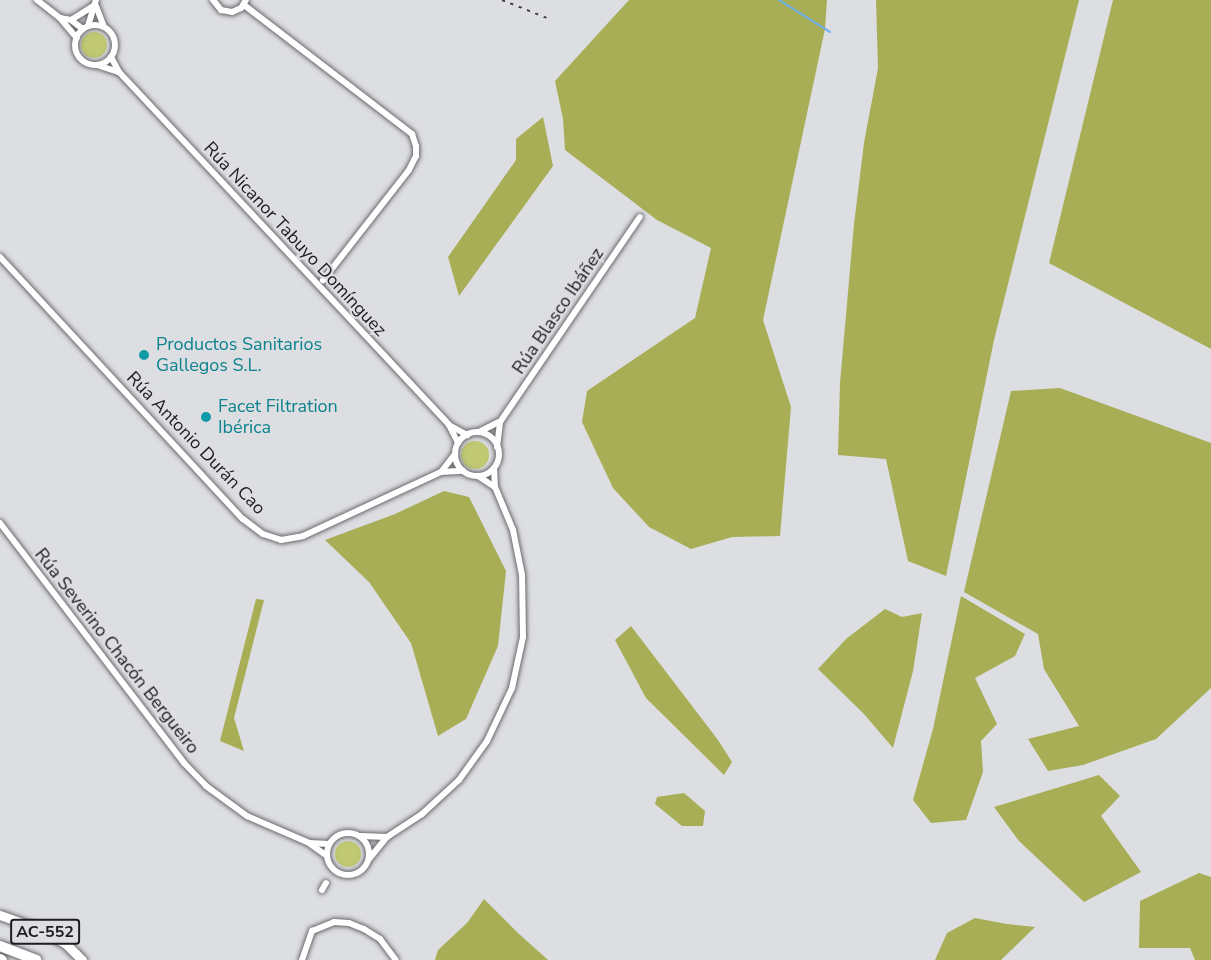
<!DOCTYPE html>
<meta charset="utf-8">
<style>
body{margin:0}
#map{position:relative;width:1211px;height:960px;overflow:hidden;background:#dddee2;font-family:"Nunito Sans",sans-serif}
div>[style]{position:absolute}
.green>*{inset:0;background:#c0c872}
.round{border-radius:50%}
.forest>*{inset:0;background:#a7ae55}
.stream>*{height:2px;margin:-1px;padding:0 1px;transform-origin:1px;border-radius:1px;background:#6aaeec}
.roads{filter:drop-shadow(0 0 2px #6a6b6f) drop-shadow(0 0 2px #6a6b6f)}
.minor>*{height:6px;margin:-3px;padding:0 3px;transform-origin:3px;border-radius:3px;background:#fff}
.minor>.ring{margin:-3px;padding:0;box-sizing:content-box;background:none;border:6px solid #fff;border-radius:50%}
.primary>*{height:9px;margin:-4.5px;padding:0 4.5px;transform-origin:4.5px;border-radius:4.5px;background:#fff}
.motorway>*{height:10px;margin:-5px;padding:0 5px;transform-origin:5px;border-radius:5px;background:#fff}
.rail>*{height:2px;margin-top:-1px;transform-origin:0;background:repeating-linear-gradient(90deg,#424244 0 3px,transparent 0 9px)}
.dots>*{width:16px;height:16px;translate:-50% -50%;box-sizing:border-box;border:3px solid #dddee2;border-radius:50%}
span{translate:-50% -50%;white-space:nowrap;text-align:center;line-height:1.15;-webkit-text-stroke:4.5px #dddee2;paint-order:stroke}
.shield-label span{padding:2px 4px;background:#dddee2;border:2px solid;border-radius:4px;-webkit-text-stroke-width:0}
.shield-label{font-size:16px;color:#1d1d1f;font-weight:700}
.street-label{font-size:18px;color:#1d1d1f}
.culture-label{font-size:18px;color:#0d838f}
.left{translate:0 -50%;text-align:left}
</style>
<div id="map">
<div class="green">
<i class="round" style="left:81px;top:32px;width:26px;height:26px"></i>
<i class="round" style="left:461px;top:441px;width:28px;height:28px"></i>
<i class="round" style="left:335px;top:841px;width:26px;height:26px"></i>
</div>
<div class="forest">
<i style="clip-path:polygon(629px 0,827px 0,825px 29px,763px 320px,791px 407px,780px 536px,732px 537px,691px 549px,649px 527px,613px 488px,582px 422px,587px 391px,695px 318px,711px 248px,657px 220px,565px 150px,563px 119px,555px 81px)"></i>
<i style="clip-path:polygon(876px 0,1079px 0,994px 340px,946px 576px,908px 561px,886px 459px,838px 455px,840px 383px,854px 224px,864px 143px,878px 68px)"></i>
<i style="clip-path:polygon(1113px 0,1211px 0,1211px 349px,1049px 263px)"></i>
<i style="clip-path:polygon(543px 117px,553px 166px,459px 296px,448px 257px,516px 160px,516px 139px)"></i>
<i style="clip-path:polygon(1060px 388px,1211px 443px,1211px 688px,1156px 739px,1083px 765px,1048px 771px,1028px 739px,1079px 726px,1044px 669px,1038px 634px,964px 592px,1011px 391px)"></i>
<i style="clip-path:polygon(444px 491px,469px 497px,506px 571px,498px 646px,466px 719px,438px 736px,411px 643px,369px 582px,325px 540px,395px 514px)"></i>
<i style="clip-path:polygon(961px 596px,1025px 634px,1015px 656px,975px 678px,997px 724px,981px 741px,983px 772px,966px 820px,931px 823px,913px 800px,933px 729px)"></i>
<i style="clip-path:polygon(256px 599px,264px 600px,234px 718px,244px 751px,220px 741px)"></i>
<i style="clip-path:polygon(885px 609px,902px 617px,922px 613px,913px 671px,893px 748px,864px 714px,818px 669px,846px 639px)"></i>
<i style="clip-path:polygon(631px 626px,718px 740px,732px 762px,724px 775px,646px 698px,615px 640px)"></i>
<i style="clip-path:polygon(1099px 775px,1120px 796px,1101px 816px,1141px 872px,1084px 902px,1019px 841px,994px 807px)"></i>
<i style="clip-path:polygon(684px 793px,705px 811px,703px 826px,682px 826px,655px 804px,657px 797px)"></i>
<i style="clip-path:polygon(1199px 873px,1211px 877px,1211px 960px,1195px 960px,1190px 948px,1139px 948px,1140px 901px)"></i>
<i style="clip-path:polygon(484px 899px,518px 933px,548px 960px,435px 960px,438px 950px,467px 923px)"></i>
<i style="clip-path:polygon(975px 918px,1007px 924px,1035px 927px,1001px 960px,935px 960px,947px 933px)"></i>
</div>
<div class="stream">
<i style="left:779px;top:0;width:60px;rotate:32.1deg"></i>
</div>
<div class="roads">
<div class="minor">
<i style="left:37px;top:0;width:29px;rotate:38deg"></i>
<i style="left:60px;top:18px;width:26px;rotate:50deg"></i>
<i style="left:213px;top:0;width:13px;rotate:51deg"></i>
<i style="left:221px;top:10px;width:11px;rotate:10deg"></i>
<i style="left:232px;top:12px;width:10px;rotate:-24deg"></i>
<i style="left:241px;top:8px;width:9px;rotate:-58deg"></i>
<i style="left:244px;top:5px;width:212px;rotate:37.5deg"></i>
<i style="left:412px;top:134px;width:13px;rotate:72deg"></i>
<i style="left:416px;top:146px;width:10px;rotate:90deg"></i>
<i style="left:416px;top:156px;width:16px;rotate:117deg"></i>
<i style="left:409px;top:170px;width:140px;rotate:128deg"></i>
<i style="left:96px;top:6px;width:22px;rotate:69deg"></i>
<i style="left:60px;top:18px;width:11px;rotate:10deg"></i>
<i style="left:71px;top:20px;width:15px;rotate:37deg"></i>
<i style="left:71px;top:20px;width:28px;rotate:-32deg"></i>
<i class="ring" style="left:75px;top:25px;width:34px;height:34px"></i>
<i style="left:88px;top:26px;width:27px;rotate:-73deg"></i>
<i style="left:111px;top:57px;width:17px;rotate:62deg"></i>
<i style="left:119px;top:72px;width:483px;rotate:46.9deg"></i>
<i style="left:449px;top:425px;width:20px;rotate:63deg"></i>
<i style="left:97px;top:65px;width:23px;rotate:18deg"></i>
<i style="left:0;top:257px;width:357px;rotate:47.2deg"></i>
<i style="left:243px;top:519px;width:25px;rotate:37deg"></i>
<i style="left:263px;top:534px;width:19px;rotate:18deg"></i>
<i style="left:281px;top:540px;width:22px;rotate:-10deg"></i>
<i style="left:303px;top:536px;width:152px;rotate:-24.9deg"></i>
<i style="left:441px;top:472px;width:23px;rotate:-52deg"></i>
<i style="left:449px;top:425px;width:21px;rotate:29deg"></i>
<i style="left:479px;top:432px;width:22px;rotate:-27deg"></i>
<i class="ring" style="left:455px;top:432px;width:38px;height:38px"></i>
<i style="left:497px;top:447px;width:25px;rotate:-83deg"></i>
<i style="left:500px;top:422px;width:248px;rotate:-55.7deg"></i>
<i style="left:441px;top:472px;width:22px;rotate:-3deg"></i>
<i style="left:478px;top:476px;width:20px;rotate:33deg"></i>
<i style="left:0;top:523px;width:302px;rotate:52.5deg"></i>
<i style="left:184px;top:763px;width:32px;rotate:46deg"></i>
<i style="left:206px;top:786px;width:51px;rotate:36.2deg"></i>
<i style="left:247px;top:816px;width:68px;rotate:23.5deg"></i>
<i style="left:309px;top:843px;width:22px;rotate:36deg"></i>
<i class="ring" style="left:327px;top:833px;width:36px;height:36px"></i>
<i style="left:361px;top:836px;width:26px;rotate:2deg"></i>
<i style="left:310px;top:843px;width:19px;rotate:3deg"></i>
<i style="left:369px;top:859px;width:28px;rotate:-51deg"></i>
<i style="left:387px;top:837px;width:42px;rotate:-33.3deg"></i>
<i style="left:422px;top:814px;width:50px;rotate:-42.6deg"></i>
<i style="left:459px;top:780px;width:48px;rotate:-54.3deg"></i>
<i style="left:487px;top:741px;width:59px;rotate:-64.7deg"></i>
<i style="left:512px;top:688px;width:52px;rotate:-77.8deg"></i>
<i style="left:523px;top:637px;width:62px;rotate:-90.9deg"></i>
<i style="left:522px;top:575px;width:46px;rotate:-101.3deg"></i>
<i style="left:513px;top:530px;width:47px;rotate:-112.7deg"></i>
<i style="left:495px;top:487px;width:19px;rotate:-93deg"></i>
<i style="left:322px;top:890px;width:8px;rotate:-60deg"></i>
<i style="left:302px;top:960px;width:31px;rotate:-71deg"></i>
<i style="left:312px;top:931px;width:24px;rotate:-22deg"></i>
<i style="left:334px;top:922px;width:15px;rotate:4deg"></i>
<i style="left:349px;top:923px;width:16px;rotate:22deg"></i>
<i style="left:364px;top:929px;width:19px;rotate:32deg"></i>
<i style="left:380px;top:939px;width:26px;rotate:53deg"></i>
</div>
<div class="primary">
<i style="left:0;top:915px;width:45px;rotate:19.7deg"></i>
<i style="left:42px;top:930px;width:28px;rotate:30deg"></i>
<i style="left:66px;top:944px;width:23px;rotate:45deg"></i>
</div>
<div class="motorway">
<i style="left:0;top:946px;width:39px;rotate:21deg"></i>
<i style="left:0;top:959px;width:2px;rotate:27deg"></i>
</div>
</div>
<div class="rail">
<i style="left:502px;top:0;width:48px;rotate:21.8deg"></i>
</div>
<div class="dots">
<i style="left:144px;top:355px;background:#0f9aa8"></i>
<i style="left:206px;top:417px;background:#0f9aa8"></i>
</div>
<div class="shield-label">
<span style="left:45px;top:932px">AC-552</span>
</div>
<div class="street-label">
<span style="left:295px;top:239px;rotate:47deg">Rúa Nicanor Tabuyo Domínguez</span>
<span style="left:558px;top:311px;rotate:-56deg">Rúa Blasco Ibáñez</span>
<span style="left:196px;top:443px;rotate:46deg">Rúa Antonio Durán Cao</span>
<span style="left:117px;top:651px;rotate:52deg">Rúa Severino Chacón Bergueiro</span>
</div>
<div class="culture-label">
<span class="left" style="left:156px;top:355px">Productos Sanitarios<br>Gallegos S.L.</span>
<span class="left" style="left:218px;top:417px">Facet Filtration<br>Ibérica</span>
</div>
</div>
